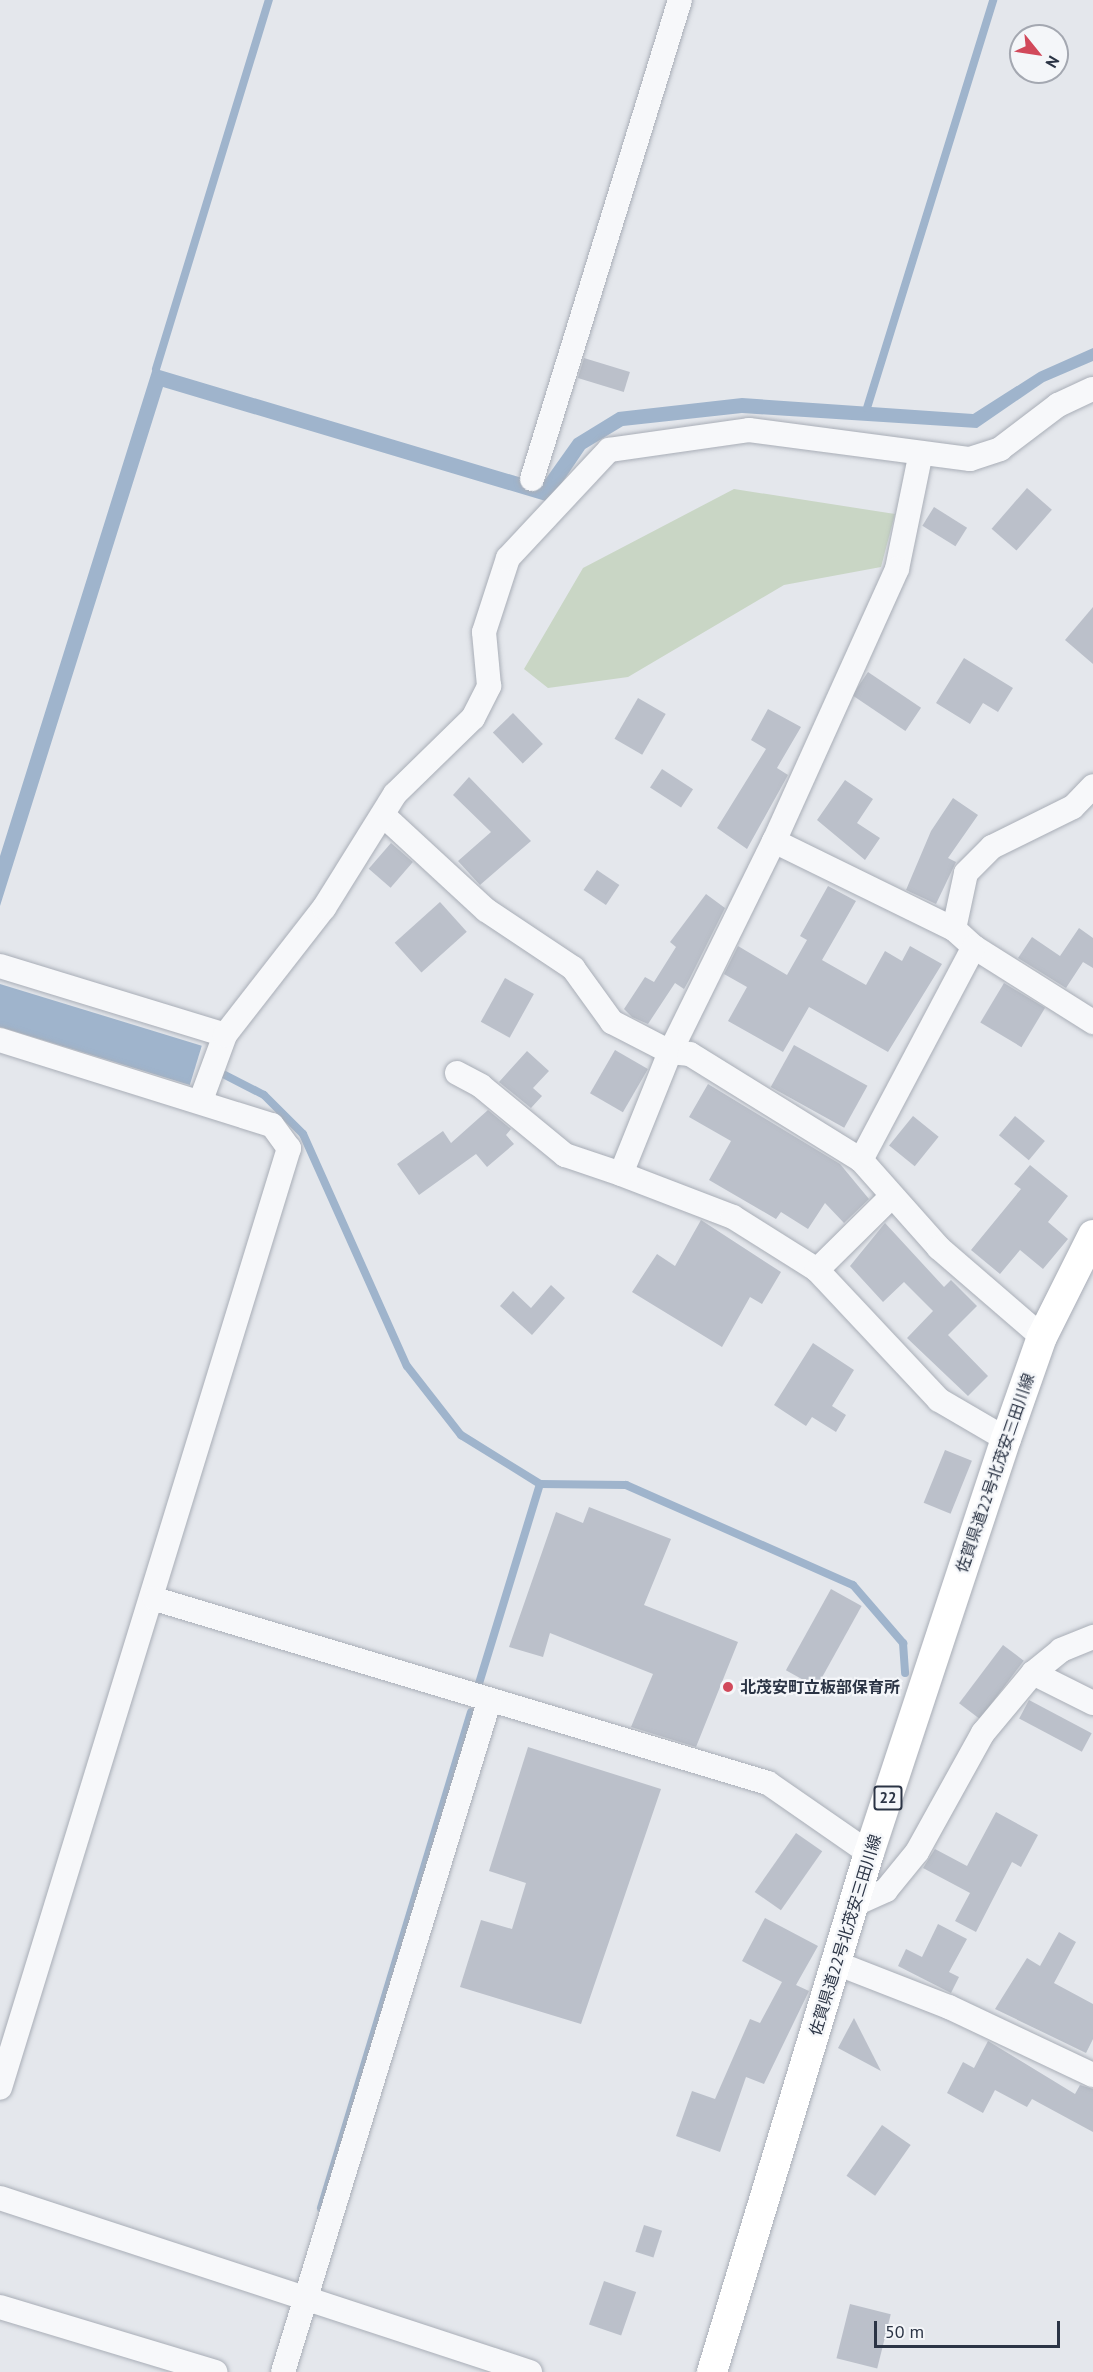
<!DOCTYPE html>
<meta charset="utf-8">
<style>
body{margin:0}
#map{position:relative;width:1093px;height:2372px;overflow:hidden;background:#e4e7ec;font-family:"PT Sans","Noto Sans JP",sans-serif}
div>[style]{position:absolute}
.green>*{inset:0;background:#c9d6c5}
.water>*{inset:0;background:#9fb4cc;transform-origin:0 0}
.stream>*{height:8px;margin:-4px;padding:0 4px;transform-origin:4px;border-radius:4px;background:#9fb4cc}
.building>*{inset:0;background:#bbc0ca;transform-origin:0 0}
.roads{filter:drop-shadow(0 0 2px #a9aeb7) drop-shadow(0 0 2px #a9aeb7)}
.minor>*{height:24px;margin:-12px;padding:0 12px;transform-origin:12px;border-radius:12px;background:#f7f8fa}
.major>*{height:30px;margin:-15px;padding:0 15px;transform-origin:15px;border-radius:15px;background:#fff}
.dots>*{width:16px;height:16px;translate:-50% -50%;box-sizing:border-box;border:3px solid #f4f6f9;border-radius:50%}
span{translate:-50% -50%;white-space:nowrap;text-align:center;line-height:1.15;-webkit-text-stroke:4.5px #f4f6f9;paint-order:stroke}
.shield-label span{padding:2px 4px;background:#f4f6f9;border:2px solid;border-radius:4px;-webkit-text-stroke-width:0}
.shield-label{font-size:15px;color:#2b3445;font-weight:700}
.street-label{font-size:16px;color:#2b3445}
.poi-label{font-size:16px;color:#2b3445;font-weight:700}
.left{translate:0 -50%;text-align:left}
.north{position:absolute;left:1009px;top:24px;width:60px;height:60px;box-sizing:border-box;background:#f4f6f9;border:2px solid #a4a8b1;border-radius:50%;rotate:120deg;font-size:16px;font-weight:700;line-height:24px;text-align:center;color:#2b3445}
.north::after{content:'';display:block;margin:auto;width:21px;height:27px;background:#d1495b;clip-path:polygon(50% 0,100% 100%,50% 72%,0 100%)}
.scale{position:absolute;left:874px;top:2321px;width:186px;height:27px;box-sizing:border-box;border:3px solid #2b3445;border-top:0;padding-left:8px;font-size:18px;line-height:21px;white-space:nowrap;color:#2b3445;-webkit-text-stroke:4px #f4f6f9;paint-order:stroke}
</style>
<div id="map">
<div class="green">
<i style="clip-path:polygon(734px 489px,895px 514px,881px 567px,784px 585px,628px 677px,548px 688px,524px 669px,583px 568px)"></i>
</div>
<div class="water">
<i style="clip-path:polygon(1093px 348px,1093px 361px,1044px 382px,977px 428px,742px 413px,623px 426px,585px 449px,549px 502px,163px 387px,0 906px,0 856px,153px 368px,542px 484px,574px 439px,618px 412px,742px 398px,973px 414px,1039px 372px)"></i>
<i style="left:0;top:984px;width:211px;height:41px;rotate:17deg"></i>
</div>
<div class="stream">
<i style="left:156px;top:369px;width:386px;rotate:-73deg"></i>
<i style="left:867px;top:408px;width:427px;rotate:-72.8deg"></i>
<i style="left:223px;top:1074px;width:46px;rotate:27.1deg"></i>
<i style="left:264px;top:1095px;width:55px;rotate:45deg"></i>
<i style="left:303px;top:1134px;width:254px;rotate:65.9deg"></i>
<i style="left:407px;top:1366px;width:88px;rotate:52deg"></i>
<i style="left:461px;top:1435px;width:93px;rotate:31.8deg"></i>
<i style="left:540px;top:1484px;width:86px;rotate:0.7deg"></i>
<i style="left:626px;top:1485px;width:248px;rotate:23.8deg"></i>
<i style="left:853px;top:1585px;width:77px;rotate:49.2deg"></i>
<i style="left:903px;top:1643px;width:30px;rotate:86deg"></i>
<i style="left:477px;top:1690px;width:215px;rotate:-73deg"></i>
<i style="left:321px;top:2208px;width:518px;rotate:-73.17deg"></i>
</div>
<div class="building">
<i style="left:584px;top:358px;width:48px;height:21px;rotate:17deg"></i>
<i style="left:1027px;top:488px;width:33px;height:54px;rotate:41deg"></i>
<i style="left:934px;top:507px;width:39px;height:22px;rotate:32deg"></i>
<i style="clip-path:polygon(1093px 607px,1093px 664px,1065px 640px)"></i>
<i style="clip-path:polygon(964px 658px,1013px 688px,998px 712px,983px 703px,970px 724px,936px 703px)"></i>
<i style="left:868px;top:672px;width:64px;height:28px;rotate:34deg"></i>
<i style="left:638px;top:698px;width:32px;height:47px;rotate:30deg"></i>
<i style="clip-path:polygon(768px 709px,801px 727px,777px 768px,788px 775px,747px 849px,717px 828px,766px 749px,751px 740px)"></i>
<i style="left:513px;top:713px;width:43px;height:28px;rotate:46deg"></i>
<i style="left:662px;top:769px;width:37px;height:22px;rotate:33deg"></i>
<i style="clip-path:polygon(469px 777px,531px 841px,480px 885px,458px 861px,491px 832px,453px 795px)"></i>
<i style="clip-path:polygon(845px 780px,873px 799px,857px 823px,880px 838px,865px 860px,817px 820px)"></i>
<i style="clip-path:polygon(953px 798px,978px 815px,948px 858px,956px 862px,936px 904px,906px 890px,931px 831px)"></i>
<i style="left:391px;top:843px;width:29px;height:34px;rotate:41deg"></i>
<i style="left:597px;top:870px;width:27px;height:24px;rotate:34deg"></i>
<i style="clip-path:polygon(828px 886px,856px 901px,822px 960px,866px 985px,885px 951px,902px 961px,910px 946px,942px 964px,888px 1052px,809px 1007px,783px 1052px,728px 1021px,747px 987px,724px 974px,738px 946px,787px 975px,807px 940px,800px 936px)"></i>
<i style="clip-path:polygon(706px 894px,725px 908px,689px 980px,684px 989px,675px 983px,648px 1024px,632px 1017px,624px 1009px,645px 977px,654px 982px,676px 947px,670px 942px)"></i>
<i style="left:440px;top:902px;width:40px;height:61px;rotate:48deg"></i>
<i style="clip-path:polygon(1079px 928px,1093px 938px,1093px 968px,1083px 962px,1066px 988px,1018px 958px,1032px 937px,1060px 956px)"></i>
<i style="left:505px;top:978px;width:33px;height:50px;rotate:29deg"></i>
<i style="left:1004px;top:983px;width:48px;height:46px;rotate:31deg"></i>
<i style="left:794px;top:1045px;width:84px;height:48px;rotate:29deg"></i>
<i style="left:615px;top:1050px;width:38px;height:50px;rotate:30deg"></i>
<i style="clip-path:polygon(527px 1051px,549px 1071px,533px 1088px,542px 1096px,531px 1108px,499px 1082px)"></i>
<i style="clip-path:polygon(708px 1084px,840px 1164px,869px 1199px,844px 1223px,825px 1203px,808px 1229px,781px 1212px,776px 1219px,709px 1180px,731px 1141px,689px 1117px)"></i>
<i style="clip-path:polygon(488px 1110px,511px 1129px,506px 1135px,514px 1144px,487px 1167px,476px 1154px,419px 1195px,397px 1164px,443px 1131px,451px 1143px)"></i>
<i style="left:913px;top:1116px;width:33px;height:38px;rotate:39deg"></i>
<i style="left:1015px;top:1116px;width:39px;height:25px;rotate:40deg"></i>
<i style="clip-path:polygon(1030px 1165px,1068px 1196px,1048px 1222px,1068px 1239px,1043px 1269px,1020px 1250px,1000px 1274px,971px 1250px,1021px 1189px,1014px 1184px)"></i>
<i style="clip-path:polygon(701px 1220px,781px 1272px,762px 1304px,750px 1297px,722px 1347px,632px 1292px,657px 1254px,675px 1266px)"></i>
<i style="clip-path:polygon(885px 1223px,944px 1287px,951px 1280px,977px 1306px,948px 1335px,988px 1376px,968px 1396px,907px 1338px,933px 1311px,904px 1282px,883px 1302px,850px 1266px)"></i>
<i style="clip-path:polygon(551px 1285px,565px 1298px,532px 1335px,500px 1306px,513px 1291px,531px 1308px)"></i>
<i style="clip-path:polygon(813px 1343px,854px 1370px,832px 1406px,846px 1415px,836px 1432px,812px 1417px,806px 1426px,774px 1405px)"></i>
<i style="left:945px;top:1450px;width:29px;height:57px;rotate:22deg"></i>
<i style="clip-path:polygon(589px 1507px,671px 1539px,644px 1605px,738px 1642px,696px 1747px,631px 1727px,653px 1674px,550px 1633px,543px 1657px,509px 1647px,556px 1512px,583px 1523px)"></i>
<i style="left:831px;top:1589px;width:35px;height:93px;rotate:29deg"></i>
<i style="left:1003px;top:1645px;width:26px;height:73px;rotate:37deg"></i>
<i style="left:1029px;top:1700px;width:71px;height:21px;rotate:28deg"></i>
<i style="clip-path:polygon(528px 1747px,661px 1789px,581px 2024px,460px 1987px,481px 1920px,512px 1929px,526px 1883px,489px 1871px)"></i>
<i style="clip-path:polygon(996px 1812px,1038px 1835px,1021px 1867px,1012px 1862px,976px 1932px,955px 1921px,970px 1893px,923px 1868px,935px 1849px,967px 1866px)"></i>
<i style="left:796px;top:1833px;width:32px;height:72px;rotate:35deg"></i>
<i style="clip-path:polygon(765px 1918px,818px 1946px,796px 1985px,809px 1991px,764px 2084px,746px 2077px,720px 2152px,676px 2136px,692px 2091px,715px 2099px,750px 2019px,760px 2023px,782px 1982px,742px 1961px)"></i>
<i style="clip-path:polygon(938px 1924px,967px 1939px,949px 1972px,959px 1977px,951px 1993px,898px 1966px,906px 1949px,922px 1957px)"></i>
<i style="clip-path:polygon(1059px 1932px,1076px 1942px,1054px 1983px,1093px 2004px,1093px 2039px,1086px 2053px,995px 2009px,1027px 1958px,1040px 1966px)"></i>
<i style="clip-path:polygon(854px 2018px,881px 2071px,838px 2048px)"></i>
<i style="clip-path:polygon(988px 2041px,1075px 2094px,1080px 2085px,1093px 2089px,1093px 2132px,1032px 2099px,1027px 2107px,995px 2090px,983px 2113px,947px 2093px,963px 2062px,974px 2068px)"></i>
<i style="left:882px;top:2125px;width:35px;height:62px;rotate:35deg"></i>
<i style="left:644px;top:2225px;width:19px;height:28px;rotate:18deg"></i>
<i style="left:604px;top:2281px;width:34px;height:46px;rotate:19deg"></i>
<i style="left:850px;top:2304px;width:42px;height:56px;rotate:14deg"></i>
</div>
<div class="roads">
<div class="minor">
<i style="left:920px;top:457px;width:114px;rotate:101.6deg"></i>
<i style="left:897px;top:569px;width:299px;rotate:114.3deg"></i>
<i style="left:774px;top:841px;width:235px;rotate:116.2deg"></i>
<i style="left:670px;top:1052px;width:131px;rotate:111.9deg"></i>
<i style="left:621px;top:1174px;width:120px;rotate:21deg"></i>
<i style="left:733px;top:1217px;width:99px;rotate:32.2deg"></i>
<i style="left:817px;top:1270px;width:178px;rotate:46.8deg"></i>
<i style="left:939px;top:1400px;width:78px;rotate:30.2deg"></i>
<i style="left:532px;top:479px;width:501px;rotate:-72.83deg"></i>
<i style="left:383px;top:815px;width:140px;rotate:42.7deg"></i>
<i style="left:486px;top:910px;width:105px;rotate:33.7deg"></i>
<i style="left:573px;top:968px;width:67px;rotate:54.2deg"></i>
<i style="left:612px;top:1022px;width:65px;rotate:27.3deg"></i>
<i style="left:670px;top:1052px;width:20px;rotate:6deg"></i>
<i style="left:690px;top:1054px;width:201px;rotate:31.8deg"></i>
<i style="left:861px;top:1160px;width:118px;rotate:48.4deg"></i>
<i style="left:939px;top:1248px;width:136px;rotate:40.8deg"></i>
<i style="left:774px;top:841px;width:200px;rotate:26.1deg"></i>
<i style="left:954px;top:929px;width:27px;rotate:42deg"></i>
<i style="left:974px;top:947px;width:141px;rotate:32.2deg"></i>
<i style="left:954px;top:929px;width:57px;rotate:-77.9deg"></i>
<i style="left:966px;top:873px;width:37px;rotate:-45deg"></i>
<i style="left:992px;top:847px;width:90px;rotate:-26.3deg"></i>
<i style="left:1073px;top:807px;width:29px;rotate:-46deg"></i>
<i style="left:0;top:966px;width:235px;rotate:17deg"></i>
<i style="left:0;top:1040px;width:285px;rotate:17.4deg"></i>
<i style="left:272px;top:1125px;width:29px;rotate:54deg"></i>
<i style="left:289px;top:1148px;width:983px;rotate:107.09deg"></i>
<i style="left:457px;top:1073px;width:27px;rotate:28deg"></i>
<i style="left:481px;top:1086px;width:109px;rotate:39.4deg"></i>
<i style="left:565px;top:1155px;width:59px;rotate:18.7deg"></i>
<i style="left:201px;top:1100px;width:69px;rotate:-69.7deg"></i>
<i style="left:225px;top:1035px;width:161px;rotate:-52.1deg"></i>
<i style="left:324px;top:908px;width:134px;rotate:-58.1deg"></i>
<i style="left:395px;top:794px;width:109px;rotate:-44.3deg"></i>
<i style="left:473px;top:718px;width:36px;rotate:-63deg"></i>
<i style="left:489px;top:686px;width:54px;rotate:-95.3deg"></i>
<i style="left:484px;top:632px;width:78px;rotate:-72deg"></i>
<i style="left:508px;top:558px;width:148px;rotate:-46.9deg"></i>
<i style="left:609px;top:450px;width:141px;rotate:-8.1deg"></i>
<i style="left:749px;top:430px;width:223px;rotate:7.5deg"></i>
<i style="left:970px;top:459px;width:32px;rotate:-18deg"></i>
<i style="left:1000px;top:449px;width:73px;rotate:-37.2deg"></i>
<i style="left:1058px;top:405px;width:38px;rotate:-25deg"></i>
<i style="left:861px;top:1160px;width:241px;rotate:-62.1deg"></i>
<i style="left:817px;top:1270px;width:105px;rotate:-44.6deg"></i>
<i style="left:155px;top:1599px;width:640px;rotate:16.71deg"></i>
<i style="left:768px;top:1783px;width:123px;rotate:34.7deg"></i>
<i style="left:1033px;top:1673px;width:67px;rotate:26.6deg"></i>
<i style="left:853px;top:1905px;width:36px;rotate:-24deg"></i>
<i style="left:886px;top:1890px;width:49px;rotate:-50.8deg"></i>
<i style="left:917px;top:1852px;width:136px;rotate:-61deg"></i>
<i style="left:983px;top:1733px;width:78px;rotate:-50.2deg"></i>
<i style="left:1033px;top:1673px;width:36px;rotate:-39deg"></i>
<i style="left:1061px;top:1650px;width:35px;rotate:-22deg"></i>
<i style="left:836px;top:1963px;width:121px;rotate:21.3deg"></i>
<i style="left:949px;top:2007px;width:159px;rotate:25.3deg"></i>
<i style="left:0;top:2198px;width:558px;rotate:18.18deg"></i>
<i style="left:0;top:2307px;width:225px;rotate:16.8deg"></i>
<i style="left:283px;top:2372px;width:701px;rotate:-72.91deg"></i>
</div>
<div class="major">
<i style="left:712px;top:2372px;width:542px;rotate:-73.17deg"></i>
<i style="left:869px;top:1853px;width:436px;rotate:-71.7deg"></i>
<i style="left:1006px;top:1439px;width:108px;rotate:-70.6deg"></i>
<i style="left:1042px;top:1337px;width:114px;rotate:-63.4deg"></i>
</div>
</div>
<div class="dots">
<i style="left:728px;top:1687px;background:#d1495b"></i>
</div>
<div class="shield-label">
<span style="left:888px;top:1798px">22</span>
</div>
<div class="street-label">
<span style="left:995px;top:1473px;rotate:-71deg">佐賀県道22号北茂安三田川線</span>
<span style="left:845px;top:1935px;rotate:-73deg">佐賀県道22号北茂安三田川線</span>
</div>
<div class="poi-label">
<span class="left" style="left:740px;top:1687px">北茂安町立板部保育所</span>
</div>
<div class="north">N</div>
<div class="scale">50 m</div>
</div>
